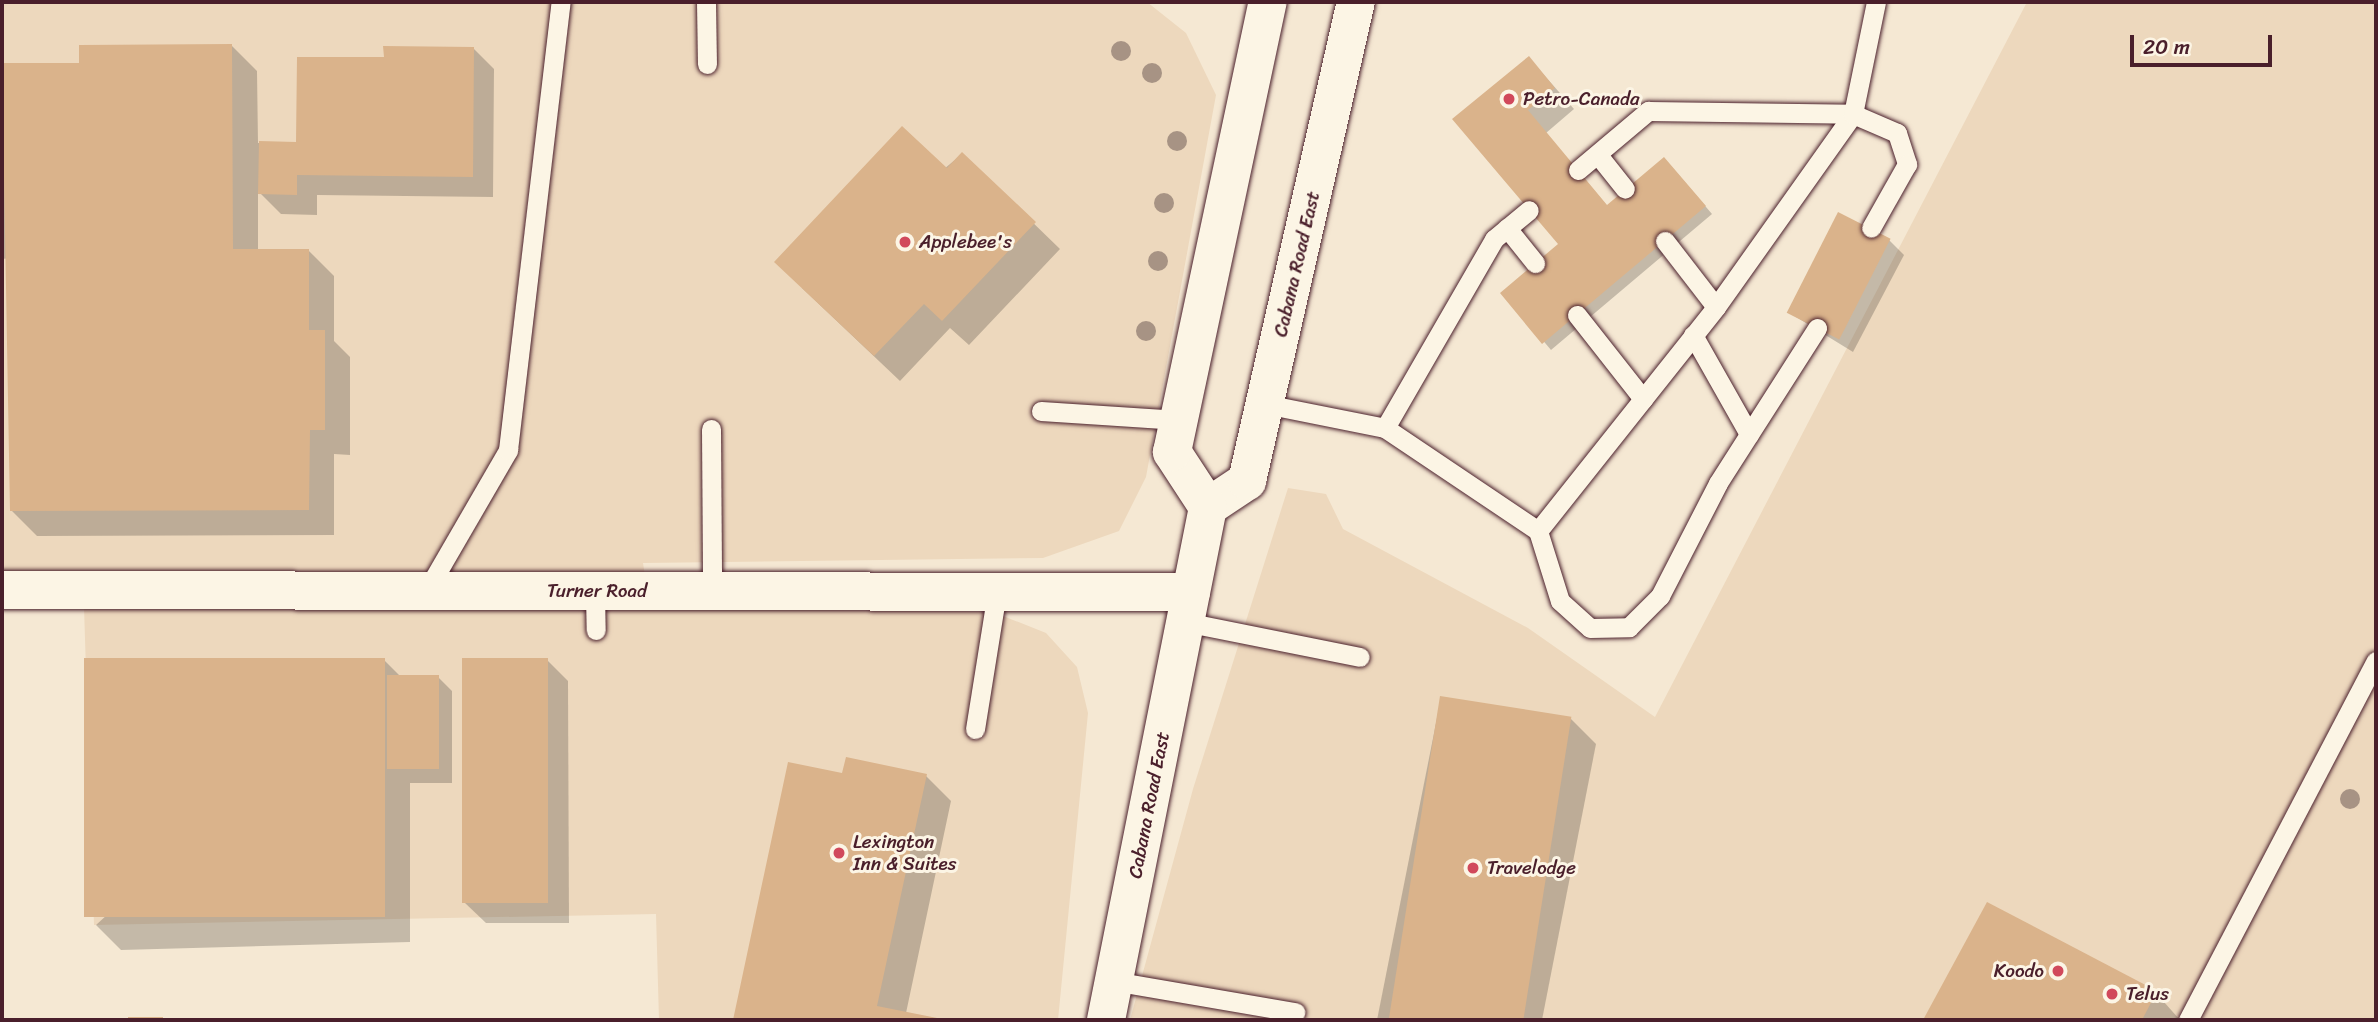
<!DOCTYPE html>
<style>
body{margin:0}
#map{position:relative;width:2378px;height:1022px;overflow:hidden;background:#f5e8d3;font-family:Sriracha,sans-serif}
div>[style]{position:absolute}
.built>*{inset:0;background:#edd8bd}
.shadow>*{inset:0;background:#0003}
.building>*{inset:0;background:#dab38b;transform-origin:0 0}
.roads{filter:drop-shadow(0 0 2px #4a1f2b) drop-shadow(0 0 2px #4a1f2b)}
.service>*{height:19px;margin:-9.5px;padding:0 9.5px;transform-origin:9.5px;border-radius:9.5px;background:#fcf5e5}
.minor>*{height:38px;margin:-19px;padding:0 19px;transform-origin:19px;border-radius:19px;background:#fcf5e5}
.secondary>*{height:38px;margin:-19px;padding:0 19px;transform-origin:19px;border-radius:19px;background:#fcf5e5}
.trees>*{width:20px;height:20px;margin:-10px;border-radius:50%;background:#a79384}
.dots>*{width:19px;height:19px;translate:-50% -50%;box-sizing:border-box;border:4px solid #fcf5e5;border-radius:50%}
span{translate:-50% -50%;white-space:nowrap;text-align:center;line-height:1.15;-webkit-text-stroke:6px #fcf5e5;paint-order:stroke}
.poi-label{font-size:19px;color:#4a1f2b}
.left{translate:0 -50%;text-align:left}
.right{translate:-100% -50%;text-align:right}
.street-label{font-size:19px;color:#4a1f2b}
.frame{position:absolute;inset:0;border:4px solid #4a1f2b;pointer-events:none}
.scale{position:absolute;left:2130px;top:35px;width:142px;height:32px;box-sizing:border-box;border:4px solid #4a1f2b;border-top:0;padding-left:9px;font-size:21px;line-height:24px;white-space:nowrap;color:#4a1f2b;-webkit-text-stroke:5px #fcf5e5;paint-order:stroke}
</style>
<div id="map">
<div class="built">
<i style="clip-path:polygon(2px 2px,1147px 2px,1186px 33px,1216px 95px,1146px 477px,1119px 531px,1043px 558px,643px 563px,650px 608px,993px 612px,1046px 633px,1077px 667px,1088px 713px,1058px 1020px,659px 1020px,656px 914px,94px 925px,84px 607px,2px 609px)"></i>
<i style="clip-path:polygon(2027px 2px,2376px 2px,2376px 1020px,1130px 1020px,1193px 789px,1288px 488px,1326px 494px,1343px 529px,1528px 628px,1655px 717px)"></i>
</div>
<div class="shadow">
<i style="clip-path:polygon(232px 46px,257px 71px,258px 143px,298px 144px,385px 59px,473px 48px,494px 69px,493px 197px,317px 195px,317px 215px,281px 214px,258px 191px,258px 251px,308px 250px,334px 276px,334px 341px,350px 357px,350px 455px,334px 454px,334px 535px,37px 536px,12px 511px,11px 258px,2px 259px,2px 64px,80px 64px)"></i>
<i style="clip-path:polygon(1529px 58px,1574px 109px,1546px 133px,1608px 207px,1671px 166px,1712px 214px,1551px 350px,1503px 293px,1560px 244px,1454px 119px)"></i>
<i style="clip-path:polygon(962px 154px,1060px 249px,969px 345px,950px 328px,900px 381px,802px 288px)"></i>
<i style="clip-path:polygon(1889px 240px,1904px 255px,1853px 352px,1788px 312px)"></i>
<i style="clip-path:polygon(384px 660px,401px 677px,438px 677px,452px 691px,452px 783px,410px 783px,410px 942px,121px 950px,96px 925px)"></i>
<i style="clip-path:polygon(547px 660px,568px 681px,569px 923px,486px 923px,465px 903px)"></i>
<i style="clip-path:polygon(1441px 698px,1570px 718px,1596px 744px,1542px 1020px,1377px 1020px)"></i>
<i style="clip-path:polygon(789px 764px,843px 775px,926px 776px,951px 801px,906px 1013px,945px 1020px,735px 1020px)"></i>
<i style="clip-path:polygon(1988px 905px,2156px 993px,2180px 1020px,1925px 1020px)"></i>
</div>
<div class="building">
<i style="clip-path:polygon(232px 44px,233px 249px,309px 249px,309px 330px,325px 330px,325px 430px,310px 430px,309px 510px,10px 511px,2px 63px,79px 63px,79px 45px)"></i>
<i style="clip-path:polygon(383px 46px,474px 47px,473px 177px,297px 175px,297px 195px,258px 194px,259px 141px,296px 142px,297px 57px,384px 57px)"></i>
<i style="clip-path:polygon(1529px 56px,1555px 88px,1528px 110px,1607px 205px,1664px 157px,1706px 206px,1542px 344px,1500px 293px,1558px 244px,1452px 119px)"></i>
<i style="clip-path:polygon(902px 126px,947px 168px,962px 152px,1036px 222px,942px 321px,924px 304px,874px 356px,774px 262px)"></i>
<i style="left:1838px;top:212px;width:59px;height:113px;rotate:27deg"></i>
<i style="left:385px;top:658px;width:259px;height:301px;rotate:90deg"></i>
<i style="left:548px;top:658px;width:245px;height:86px;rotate:90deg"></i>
<i style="left:387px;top:675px;width:52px;height:94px"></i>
<i style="left:1440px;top:696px;width:133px;height:330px;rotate:9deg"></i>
<i style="clip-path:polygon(846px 757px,927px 774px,877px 1006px,947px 1020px,733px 1020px,788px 762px,842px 773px)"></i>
<i style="clip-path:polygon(1987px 902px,2157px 991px,2142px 1020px,1923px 1020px)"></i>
<i style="left:128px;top:1017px;width:35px;height:3px"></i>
</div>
<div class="roads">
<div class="service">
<i style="left:706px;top:2px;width:62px;rotate:89.1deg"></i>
<i style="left:1598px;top:155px;width:43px;rotate:51.5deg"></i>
<i style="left:1578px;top:170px;width:92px;rotate:-40.1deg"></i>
<i style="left:1648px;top:111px;width:205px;rotate:0.8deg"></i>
<i style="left:1853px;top:114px;width:48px;rotate:23.4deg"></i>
<i style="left:1897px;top:133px;width:33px;rotate:72deg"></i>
<i style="left:1907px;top:164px;width:73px;rotate:119.4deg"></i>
<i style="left:1507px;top:228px;width:45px;rotate:51.3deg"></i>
<i style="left:1665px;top:241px;width:83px;rotate:52.3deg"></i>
<i style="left:1577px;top:315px;width:107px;rotate:51.8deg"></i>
<i style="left:1693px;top:335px;width:114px;rotate:60.5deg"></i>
<i style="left:1265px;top:404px;width:122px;rotate:11.3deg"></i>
<i style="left:1385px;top:428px;width:184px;rotate:33.9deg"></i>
<i style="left:1538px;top:531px;width:286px;rotate:-51.5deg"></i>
<i style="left:1716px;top:307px;width:237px;rotate:-54.6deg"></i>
<i style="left:1853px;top:114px;width:114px;rotate:-78.4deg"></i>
<i style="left:1041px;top:411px;width:138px;rotate:3.7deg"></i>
<i style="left:1385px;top:428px;width:218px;rotate:-60deg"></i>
<i style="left:1494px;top:239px;width:45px;rotate:-39.6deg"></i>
<i style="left:711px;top:429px;width:162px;rotate:89.6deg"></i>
<i style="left:1538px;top:531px;width:73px;rotate:72.6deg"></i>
<i style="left:1560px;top:601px;width:40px;rotate:42deg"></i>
<i style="left:1590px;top:628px;width:39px;rotate:-1deg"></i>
<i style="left:1629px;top:627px;width:44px;rotate:-45deg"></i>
<i style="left:1660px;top:596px;width:127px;rotate:-62.8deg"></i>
<i style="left:1718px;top:483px;width:184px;rotate:-57.4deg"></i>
<i style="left:427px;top:590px;width:162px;rotate:-59.9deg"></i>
<i style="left:508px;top:450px;width:451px;rotate:-83.3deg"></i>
<i style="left:595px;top:591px;width:39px;rotate:89deg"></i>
<i style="left:1185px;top:622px;width:178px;rotate:11.3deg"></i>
<i style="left:975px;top:729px;width:140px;rotate:-80.9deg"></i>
<i style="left:1113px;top:981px;width:185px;rotate:9.7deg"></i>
<i style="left:2188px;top:1020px;width:405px;rotate:-62.4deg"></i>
</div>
<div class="minor">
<i style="left:2px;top:590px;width:1189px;rotate:0.1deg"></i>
</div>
<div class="secondary">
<i style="left:1208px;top:507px;width:47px;rotate:-33.7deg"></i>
<i style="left:1247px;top:481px;width:491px;rotate:-77.2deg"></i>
<i style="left:1106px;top:1020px;width:523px;rotate:-78.75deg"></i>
<i style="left:1208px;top:507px;width:66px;rotate:-123.2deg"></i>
<i style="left:1172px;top:452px;width:460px;rotate:-78deg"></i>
</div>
</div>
<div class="trees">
<i style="left:1121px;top:51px"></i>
<i style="left:1152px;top:73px"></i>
<i style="left:1177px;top:141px"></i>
<i style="left:1164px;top:203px"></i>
<i style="left:1158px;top:261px"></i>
<i style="left:1146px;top:331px"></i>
<i style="left:2350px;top:799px"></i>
</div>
<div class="dots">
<i style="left:1509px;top:99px;background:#d1495b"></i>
<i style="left:905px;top:242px;background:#d1495b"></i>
<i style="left:839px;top:853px;background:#d1495b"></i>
<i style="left:1473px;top:868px;background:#d1495b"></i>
<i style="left:2058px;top:971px;background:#d1495b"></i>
<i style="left:2112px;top:994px;background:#d1495b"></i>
</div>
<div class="poi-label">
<span class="left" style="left:1523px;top:99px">Petro-Canada</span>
<span class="left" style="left:919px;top:242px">Applebee's</span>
<span class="left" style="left:853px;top:853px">Lexington<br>Inn &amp; Suites</span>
<span class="left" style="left:1487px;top:868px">Travelodge</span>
<span class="right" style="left:2044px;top:971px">Koodo</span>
<span class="left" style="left:2126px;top:994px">Telus</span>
</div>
<div class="street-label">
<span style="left:1297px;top:264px;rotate:-77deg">Cabana Road East</span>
<span style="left:597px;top:591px">Turner Road</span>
<span style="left:1149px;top:805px;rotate:-79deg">Cabana Road East</span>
</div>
<div class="frame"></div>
<div class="scale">20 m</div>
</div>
